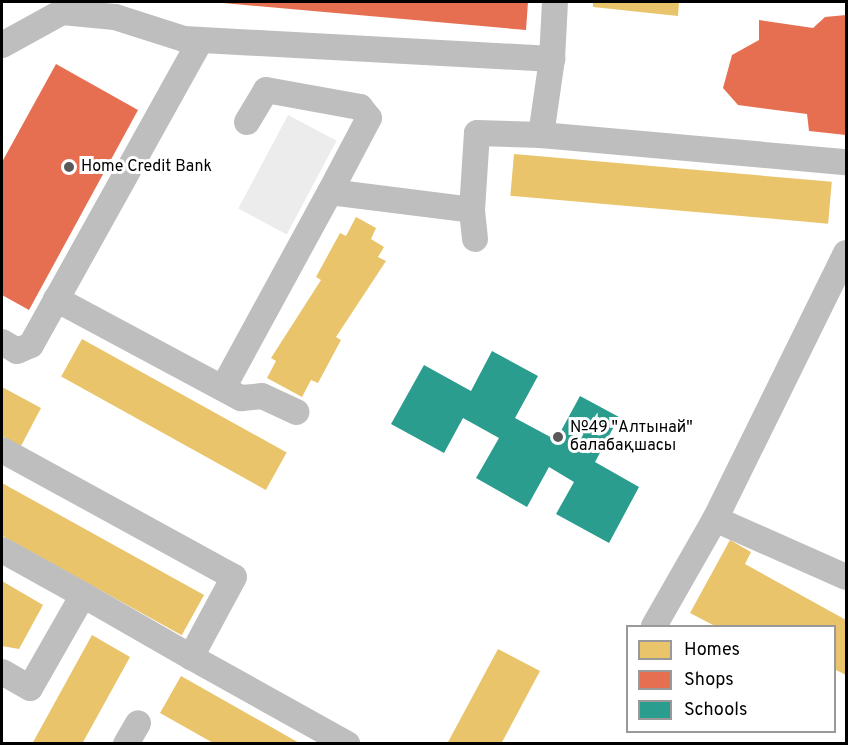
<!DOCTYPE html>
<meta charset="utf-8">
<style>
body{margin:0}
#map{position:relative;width:848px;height:745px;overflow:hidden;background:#fff;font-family:Overpass,sans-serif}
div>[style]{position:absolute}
.green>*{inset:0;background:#ececec;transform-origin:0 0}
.homes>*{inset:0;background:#e9c46a;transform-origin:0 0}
.shops>*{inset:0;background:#e76f51}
.schools>*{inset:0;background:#2a9d8f}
.minor>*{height:26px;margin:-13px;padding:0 13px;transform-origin:13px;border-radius:13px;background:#bebebe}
.dots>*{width:16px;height:16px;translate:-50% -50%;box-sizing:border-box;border:3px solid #fff;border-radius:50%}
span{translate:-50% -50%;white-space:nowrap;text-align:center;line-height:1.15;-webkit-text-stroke:6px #fff;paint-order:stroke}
.poi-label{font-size:16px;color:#000}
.left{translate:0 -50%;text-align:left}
.frame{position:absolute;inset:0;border:3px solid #000;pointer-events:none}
.legend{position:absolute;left:626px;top:625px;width:210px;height:108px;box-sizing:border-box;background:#fff;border:2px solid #999;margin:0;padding:8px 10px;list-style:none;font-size:18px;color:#000}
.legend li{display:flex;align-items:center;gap:12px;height:30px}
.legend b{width:30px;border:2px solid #999}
</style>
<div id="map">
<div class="green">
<i style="left:288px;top:115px;width:55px;height:106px;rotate:28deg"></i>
</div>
<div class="homes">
<i style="clip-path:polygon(593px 2px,679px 2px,678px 16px,593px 7px)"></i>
<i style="left:514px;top:154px;width:319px;height:42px;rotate:5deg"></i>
<i style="clip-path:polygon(356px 217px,376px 228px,371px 239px,384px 247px,378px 257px,386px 261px,336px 337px,341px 340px,318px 383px,311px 380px,302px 397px,267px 378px,276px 361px,271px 358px,321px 280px,316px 277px,340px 233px,346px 236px)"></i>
<i style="left:82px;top:339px;width:234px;height:43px;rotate:29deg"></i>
<i style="clip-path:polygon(2px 387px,41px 408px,21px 446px,2px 436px)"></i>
<i style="left:2px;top:483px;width:231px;height:46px;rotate:29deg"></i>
<i style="clip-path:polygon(730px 540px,751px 552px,745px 564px,846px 620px,846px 675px,834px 669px,834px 626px,715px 626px,690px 613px)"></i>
<i style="clip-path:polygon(2px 581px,43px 605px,19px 649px,2px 646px)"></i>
<i style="clip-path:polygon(92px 635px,130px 657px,82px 744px,32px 744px)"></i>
<i style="clip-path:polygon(498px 649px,540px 671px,501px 744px,447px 744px)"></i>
<i style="clip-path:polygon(181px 676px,301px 744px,215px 744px,160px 713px)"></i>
</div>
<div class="shops">
<i style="clip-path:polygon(212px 2px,528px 2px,526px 30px)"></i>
<i style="clip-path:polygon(846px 15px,846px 135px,809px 131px,807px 114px,738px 105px,723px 88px,732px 55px,759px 40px,759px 20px,813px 28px,825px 17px)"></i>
<i style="clip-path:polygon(56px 64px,138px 110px,29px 310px,2px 295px,2px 162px)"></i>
</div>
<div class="schools">
<i style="clip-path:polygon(492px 351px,538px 376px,515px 418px,556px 440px,580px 396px,619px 417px,595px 462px,639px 487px,609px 543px,556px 514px,574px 482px,549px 467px,527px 507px,476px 478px,499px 438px,463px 418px,444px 453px,391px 424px,424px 365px,471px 391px)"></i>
</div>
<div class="minor">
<i style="left:2px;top:45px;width:68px;rotate:-28.8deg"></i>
<i style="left:62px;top:12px;width:53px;rotate:5.4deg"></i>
<i style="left:115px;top:17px;width:72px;rotate:17.7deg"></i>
<i style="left:184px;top:39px;width:369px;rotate:3.1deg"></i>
<i style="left:552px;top:59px;width:77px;rotate:98.2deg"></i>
<i style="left:541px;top:135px;width:306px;rotate:5.1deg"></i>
<i style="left:552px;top:59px;width:57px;rotate:-87deg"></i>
<i style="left:247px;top:122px;width:37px;rotate:-59deg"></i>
<i style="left:266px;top:90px;width:96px;rotate:10.3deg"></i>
<i style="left:360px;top:107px;width:14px;rotate:51deg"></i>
<i style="left:369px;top:118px;width:84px;rotate:117.8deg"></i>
<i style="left:475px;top:239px;width:29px;rotate:-96deg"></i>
<i style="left:472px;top:210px;width:77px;rotate:-86.3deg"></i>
<i style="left:477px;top:133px;width:64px;rotate:1.8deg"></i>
<i style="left:846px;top:253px;width:297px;rotate:116.2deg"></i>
<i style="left:715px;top:519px;width:143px;rotate:23.9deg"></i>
<i style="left:56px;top:299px;width:210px;rotate:28.2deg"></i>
<i style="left:241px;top:398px;width:21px;rotate:-5deg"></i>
<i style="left:262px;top:396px;width:38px;rotate:25deg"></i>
<i style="left:2px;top:342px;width:17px;rotate:31deg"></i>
<i style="left:17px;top:351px;width:15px;rotate:-23deg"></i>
<i style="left:31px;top:345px;width:348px;rotate:-60.9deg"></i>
<i style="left:223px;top:388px;width:223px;rotate:-61.4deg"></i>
<i style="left:330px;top:192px;width:143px;rotate:7.2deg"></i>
<i style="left:2px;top:450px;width:264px;rotate:28.7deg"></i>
<i style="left:234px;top:577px;width:91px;rotate:118.3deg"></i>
<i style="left:191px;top:657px;width:125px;rotate:-150.1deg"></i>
<i style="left:2px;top:550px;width:93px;rotate:29.1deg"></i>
<i style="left:83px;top:595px;width:107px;rotate:119.7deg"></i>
<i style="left:30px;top:688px;width:32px;rotate:-150deg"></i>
<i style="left:654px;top:626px;width:123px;rotate:-60.3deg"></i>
<i style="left:191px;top:657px;width:179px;rotate:29.1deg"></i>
<i style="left:126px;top:744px;width:24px;rotate:-60deg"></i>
</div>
<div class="dots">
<i style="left:69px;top:167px;background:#595959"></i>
<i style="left:558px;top:437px;background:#595959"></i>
</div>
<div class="poi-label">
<span class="left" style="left:81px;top:167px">Home Credit Bank</span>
<span class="left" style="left:570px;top:437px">№49 "Алтынай"<br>балабақшасы</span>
</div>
<div class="frame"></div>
<ul class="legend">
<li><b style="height:16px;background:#e9c46a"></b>Homes</li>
<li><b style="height:16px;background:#e76f51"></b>Shops</li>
<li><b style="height:16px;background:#2a9d8f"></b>Schools</li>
</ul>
</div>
